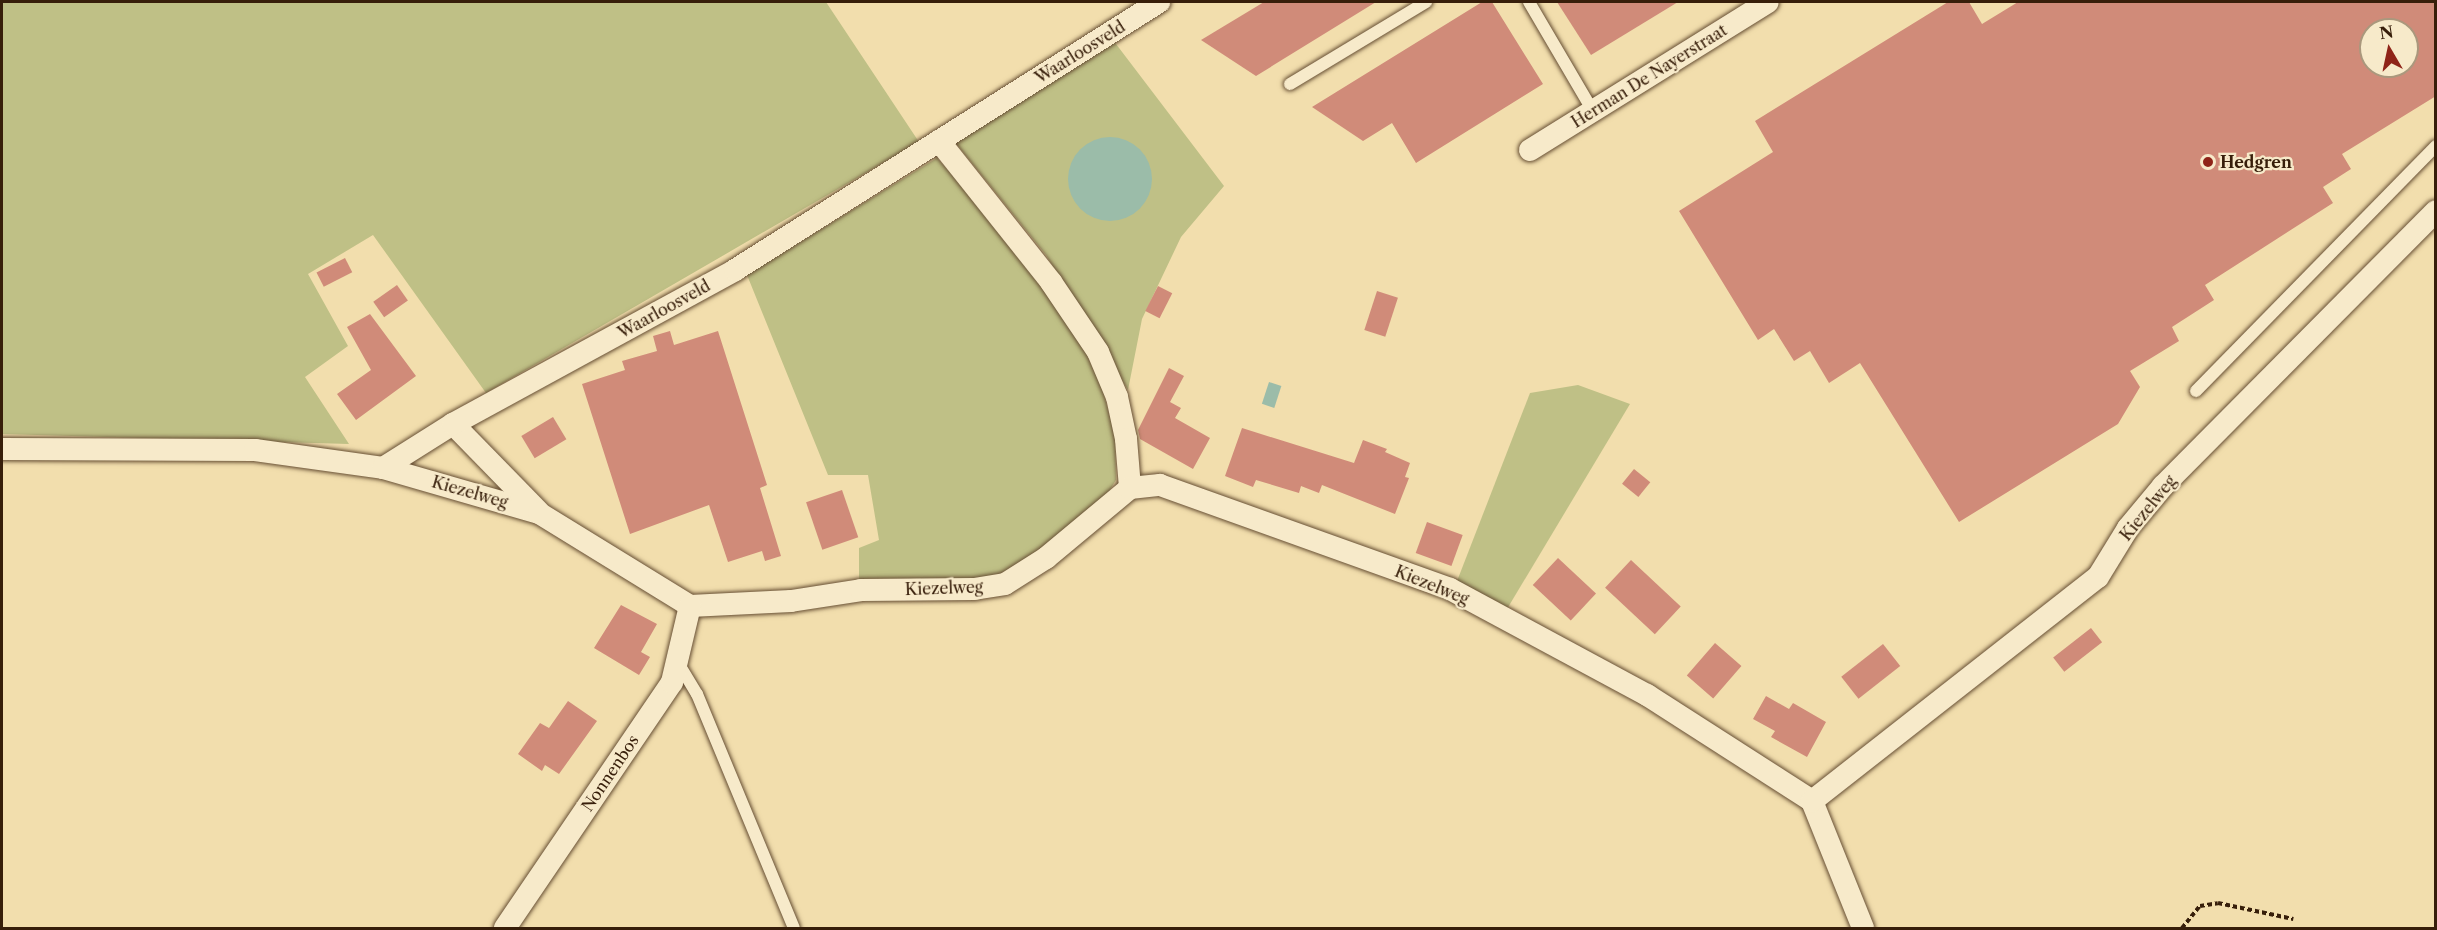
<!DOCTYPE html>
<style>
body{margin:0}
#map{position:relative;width:2437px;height:930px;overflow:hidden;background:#f2dead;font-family:"Libre Caslon Text",serif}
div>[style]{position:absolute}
.green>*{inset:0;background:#bfc086}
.water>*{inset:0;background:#9bbca9;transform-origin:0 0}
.round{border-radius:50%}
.building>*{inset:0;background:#d08b79;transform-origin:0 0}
.path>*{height:4px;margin-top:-2px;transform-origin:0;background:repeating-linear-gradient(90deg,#371e0a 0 4.5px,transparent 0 7.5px)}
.roads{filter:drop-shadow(0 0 2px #664e33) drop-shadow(0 0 2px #664e33)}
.service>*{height:12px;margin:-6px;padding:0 6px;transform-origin:6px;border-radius:6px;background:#f7eaca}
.minor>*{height:22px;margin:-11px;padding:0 11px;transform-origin:11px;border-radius:11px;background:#f7eaca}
.dots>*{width:16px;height:16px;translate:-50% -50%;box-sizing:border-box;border:3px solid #f7eaca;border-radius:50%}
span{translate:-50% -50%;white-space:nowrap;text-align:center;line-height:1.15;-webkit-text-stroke:4.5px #f7eaca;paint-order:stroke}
.street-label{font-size:16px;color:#371e0a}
.poi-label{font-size:16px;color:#371e0a;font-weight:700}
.left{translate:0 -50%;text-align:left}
.frame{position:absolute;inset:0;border:3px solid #371e0a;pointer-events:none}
.north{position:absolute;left:2359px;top:18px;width:60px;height:60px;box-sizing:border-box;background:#f7eaca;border:2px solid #aa987d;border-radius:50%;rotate:351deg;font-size:16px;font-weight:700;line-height:24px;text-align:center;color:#371e0a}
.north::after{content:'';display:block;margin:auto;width:21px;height:27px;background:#8f2418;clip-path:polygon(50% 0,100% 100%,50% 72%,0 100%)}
</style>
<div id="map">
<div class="green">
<i style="clip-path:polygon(2px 2px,826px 2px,919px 142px,486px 393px,373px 235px,308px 274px,348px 346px,305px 377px,349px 444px,2px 434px)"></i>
<i style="clip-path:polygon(1113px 40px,1224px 186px,1181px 237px,1142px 319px,1128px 390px,1046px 255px,955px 142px)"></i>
<i style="clip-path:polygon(937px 158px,1018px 248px,1086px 353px,1103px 391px,1115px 436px,1116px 480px,1103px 501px,1020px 565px,987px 579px,859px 580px,859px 548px,879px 540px,868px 475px,828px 475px,747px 275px)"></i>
<i style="clip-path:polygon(1578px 385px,1630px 404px,1504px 614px,1452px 594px,1530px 393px)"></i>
</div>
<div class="water">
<i class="round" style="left:1068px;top:137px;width:84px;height:84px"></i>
<i style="left:1269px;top:382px;width:13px;height:23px;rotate:18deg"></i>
</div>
<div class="building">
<i style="clip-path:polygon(1264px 2px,1376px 2px,1256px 76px,1201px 40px)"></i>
<i style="clip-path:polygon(1482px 2px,1492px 2px,1543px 84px,1416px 163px,1392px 123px,1363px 141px,1312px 107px)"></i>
<i style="clip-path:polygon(1557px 2px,1678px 2px,1591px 55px)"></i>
<i style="clip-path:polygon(evenodd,1948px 2px,1969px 2px,1982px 24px,2018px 2px,2436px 2px,2436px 96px,2342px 154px,2351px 169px,2323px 187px,2333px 203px,2205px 285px,2214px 300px,2172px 327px,2179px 341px,2130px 371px,2140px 387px,2118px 424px,1959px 522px,1860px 363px,1829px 383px,1810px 351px,1794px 361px,1774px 329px,1758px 340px,1679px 211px,1773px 152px,1755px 121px,1948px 2px,2371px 30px,2407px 30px,2407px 66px,2371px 66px,2371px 30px)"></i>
<i style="left:345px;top:258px;width:16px;height:32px;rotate:63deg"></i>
<i style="left:397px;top:285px;width:19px;height:29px;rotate:55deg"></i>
<i style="left:1158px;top:286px;width:16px;height:28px;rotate:27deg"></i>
<i style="left:1377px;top:291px;width:22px;height:41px;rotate:18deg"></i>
<i style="clip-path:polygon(370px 314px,416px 376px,356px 420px,337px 394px,371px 370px,347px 327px)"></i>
<i style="clip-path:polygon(670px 331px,674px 345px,718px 331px,767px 485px,760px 488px,781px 556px,765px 561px,762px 551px,728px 562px,709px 505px,630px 534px,582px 384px,625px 370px,622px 361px,657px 351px,653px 336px)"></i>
<i style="clip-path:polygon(1169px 368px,1184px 376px,1170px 402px,1181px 408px,1175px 418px,1210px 438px,1193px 469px,1140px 439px,1138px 430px)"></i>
<i style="left:553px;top:417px;width:26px;height:37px;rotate:59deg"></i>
<i style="clip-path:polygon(1242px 428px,1354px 463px,1363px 440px,1387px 449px,1385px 452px,1410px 463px,1405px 477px,1409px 478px,1395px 514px,1322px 485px,1319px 493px,1301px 486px,1299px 493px,1256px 480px,1253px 487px,1225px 476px)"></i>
<i style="left:1634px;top:469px;width:21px;height:19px;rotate:39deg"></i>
<i style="left:842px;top:490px;width:50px;height:38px;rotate:71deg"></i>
<i style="left:1427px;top:522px;width:38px;height:33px;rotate:20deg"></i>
<i style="left:1558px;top:558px;width:52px;height:37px;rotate:43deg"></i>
<i style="left:1631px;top:560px;width:68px;height:38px;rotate:43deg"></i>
<i style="clip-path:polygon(621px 605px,657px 624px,641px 652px,650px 657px,639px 675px,594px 648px)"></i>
<i style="left:2091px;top:628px;width:18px;height:48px;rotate:52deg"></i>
<i style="left:1715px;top:643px;width:35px;height:43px;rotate:41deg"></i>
<i style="left:1883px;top:644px;width:28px;height:53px;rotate:52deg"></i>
<i style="clip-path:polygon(1766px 696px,1789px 709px,1793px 703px,1826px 722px,1807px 757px,1771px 737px,1775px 731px,1753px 719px)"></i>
<i style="clip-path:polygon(568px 701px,597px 721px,559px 774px,545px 765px,542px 771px,518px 754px,540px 723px,549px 728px)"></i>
</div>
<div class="path">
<i style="left:2182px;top:928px;width:28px;rotate:-51deg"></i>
<i style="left:2200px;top:906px;width:18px;rotate:-9deg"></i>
<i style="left:2218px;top:903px;width:77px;rotate:12deg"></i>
</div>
<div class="roads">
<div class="service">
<i style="left:1529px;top:2px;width:126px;rotate:59.6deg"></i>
<i style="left:1290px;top:84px;width:159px;rotate:-31.1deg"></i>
<i style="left:2196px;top:391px;width:343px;rotate:-45.6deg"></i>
<i style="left:677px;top:661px;width:39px;rotate:59deg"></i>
<i style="left:697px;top:694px;width:253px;rotate:67.5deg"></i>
</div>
<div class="minor">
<i style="left:939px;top:141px;width:180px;rotate:51.5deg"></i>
<i style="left:1051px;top:282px;width:84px;rotate:56.1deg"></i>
<i style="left:1098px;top:352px;width:49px;rotate:67.1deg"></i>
<i style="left:1117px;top:397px;width:43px;rotate:77.9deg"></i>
<i style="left:1126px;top:439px;width:49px;rotate:85.3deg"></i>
<i style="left:1530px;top:150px;width:280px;rotate:-31.9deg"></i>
<i style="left:453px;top:424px;width:122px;rotate:45.7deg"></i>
<i style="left:2px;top:449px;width:253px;rotate:0.2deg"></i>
<i style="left:255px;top:450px;width:129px;rotate:8deg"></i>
<i style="left:383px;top:468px;width:162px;rotate:16.1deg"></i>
<i style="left:539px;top:513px;width:177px;rotate:31.6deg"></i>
<i style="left:690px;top:606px;width:101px;rotate:-2.8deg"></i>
<i style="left:791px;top:601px;width:71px;rotate:-8.9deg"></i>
<i style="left:861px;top:590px;width:113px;rotate:-0.5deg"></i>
<i style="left:974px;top:589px;width:31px;rotate:-9deg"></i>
<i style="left:1005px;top:584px;width:49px;rotate:-32.4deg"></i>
<i style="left:1046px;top:558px;width:109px;rotate:-39.8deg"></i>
<i style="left:1130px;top:488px;width:30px;rotate:-6deg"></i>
<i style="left:1160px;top:485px;width:308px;rotate:19.7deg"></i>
<i style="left:1450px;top:589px;width:224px;rotate:28.3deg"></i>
<i style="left:1647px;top:695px;width:196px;rotate:32.7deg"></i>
<i style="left:1812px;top:801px;width:137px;rotate:68.1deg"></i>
<i style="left:383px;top:468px;width:83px;rotate:-32.2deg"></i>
<i style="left:453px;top:424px;width:321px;rotate:-28.6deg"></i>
<i style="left:735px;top:270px;width:502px;rotate:-32.3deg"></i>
<i style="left:1812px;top:801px;width:363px;rotate:-38.1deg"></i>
<i style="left:2098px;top:577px;width:57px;rotate:-58.5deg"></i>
<i style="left:2128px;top:528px;width:55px;rotate:-50.2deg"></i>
<i style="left:2163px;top:486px;width:387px;rotate:-45.2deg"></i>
<i style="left:505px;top:928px;width:297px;rotate:-55.8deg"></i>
<i style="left:672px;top:682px;width:78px;rotate:-76.7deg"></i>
</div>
</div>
<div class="dots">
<i style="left:2208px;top:162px;background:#8f2418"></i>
</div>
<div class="street-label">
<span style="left:1080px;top:52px;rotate:-32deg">Waarloosveld</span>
<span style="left:1649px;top:76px;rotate:-32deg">Herman De Nayerstraat</span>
<span style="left:664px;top:309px;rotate:-29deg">Waarloosveld</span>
<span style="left:470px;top:492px;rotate:16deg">Kiezelweg</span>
<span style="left:2148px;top:508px;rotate:-51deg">Kiezelweg</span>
<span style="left:1432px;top:585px;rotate:22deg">Kiezelweg</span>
<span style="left:944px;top:588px;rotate:-2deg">Kiezelweg</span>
<span style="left:610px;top:773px;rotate:-56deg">Nonnenbos</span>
</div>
<div class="poi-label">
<span class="left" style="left:2220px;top:162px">Hedgren</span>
</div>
<div class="frame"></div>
<div class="north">N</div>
</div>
